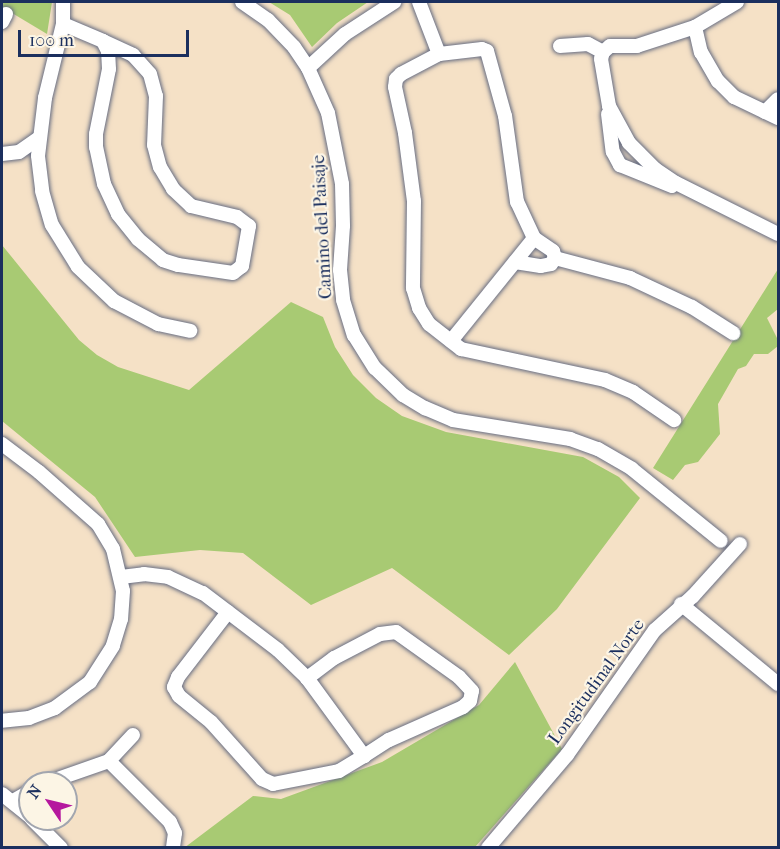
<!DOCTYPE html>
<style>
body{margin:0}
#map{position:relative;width:780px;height:849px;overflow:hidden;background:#f5e1c6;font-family:"IM FELL French Canon",serif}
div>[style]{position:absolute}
.green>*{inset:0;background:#a8ca73}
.roads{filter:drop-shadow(0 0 2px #676d82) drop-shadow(0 0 2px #676d82)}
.street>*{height:14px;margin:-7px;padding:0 7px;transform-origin:7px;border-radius:7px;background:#fff}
span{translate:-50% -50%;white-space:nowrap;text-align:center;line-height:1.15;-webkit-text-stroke:4.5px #fcf5e5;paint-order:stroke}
.street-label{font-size:18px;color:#1b2f5e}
.frame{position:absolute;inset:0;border:3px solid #1b2f5e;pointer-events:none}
.north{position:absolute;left:18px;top:771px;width:60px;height:60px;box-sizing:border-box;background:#fcf5e5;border:2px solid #a2a6af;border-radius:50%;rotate:305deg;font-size:16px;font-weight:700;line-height:24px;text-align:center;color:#1b2f5e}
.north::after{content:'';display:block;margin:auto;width:21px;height:27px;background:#b5179e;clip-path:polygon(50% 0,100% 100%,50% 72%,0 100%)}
.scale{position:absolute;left:18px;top:30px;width:171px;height:27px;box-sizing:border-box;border:3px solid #1b2f5e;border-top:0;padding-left:8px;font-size:18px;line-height:21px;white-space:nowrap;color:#1b2f5e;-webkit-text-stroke:4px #fcf5e5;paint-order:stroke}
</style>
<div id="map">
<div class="green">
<i style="clip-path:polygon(2px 2px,52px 2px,47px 34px,2px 7px)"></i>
<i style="clip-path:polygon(269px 2px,368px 2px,337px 23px,312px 47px,290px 15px)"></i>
<i style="clip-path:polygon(2px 245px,79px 340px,97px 355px,118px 367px,189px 390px,291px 302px,323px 317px,335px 347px,353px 375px,376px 398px,402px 416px,446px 432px,583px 457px,619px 477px,640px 498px,557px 609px,509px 655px,392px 568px,311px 605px,243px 553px,200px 550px,135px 557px,95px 497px,2px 421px)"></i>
<i style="clip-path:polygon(778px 269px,778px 309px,767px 318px,778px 340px,778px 346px,768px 354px,754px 354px,746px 366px,738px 369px,718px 404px,720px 434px,698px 462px,685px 465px,673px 480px,653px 468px)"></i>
<i style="clip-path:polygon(515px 662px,562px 749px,475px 847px,184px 848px,253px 796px,281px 799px,382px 762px,479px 705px)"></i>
</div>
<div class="roads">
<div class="street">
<i style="left:63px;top:2px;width:22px;rotate:90deg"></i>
<i style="left:63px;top:24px;width:76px;rotate:103.7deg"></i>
<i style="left:45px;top:98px;width:58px;rotate:96.9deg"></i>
<i style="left:38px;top:156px;width:35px;rotate:83deg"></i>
<i style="left:42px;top:191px;width:35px;rotate:74deg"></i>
<i style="left:52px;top:225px;width:49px;rotate:58.2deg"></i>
<i style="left:78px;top:267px;width:50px;rotate:43.4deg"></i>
<i style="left:114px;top:301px;width:50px;rotate:27.6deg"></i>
<i style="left:158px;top:324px;width:33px;rotate:12deg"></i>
<i style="left:242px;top:2px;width:32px;rotate:35deg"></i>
<i style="left:268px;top:20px;width:37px;rotate:46deg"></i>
<i style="left:294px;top:47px;width:25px;rotate:56deg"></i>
<i style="left:308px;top:68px;width:49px;rotate:66deg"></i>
<i style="left:328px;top:113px;width:72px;rotate:78.8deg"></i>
<i style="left:342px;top:184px;width:42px;rotate:88.6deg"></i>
<i style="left:343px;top:226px;width:44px;rotate:93.9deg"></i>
<i style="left:340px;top:270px;width:30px;rotate:84deg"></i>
<i style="left:343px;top:300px;width:37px;rotate:73deg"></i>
<i style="left:354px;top:335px;width:39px;rotate:58deg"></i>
<i style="left:375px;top:368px;width:39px;rotate:44deg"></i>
<i style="left:403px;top:395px;width:26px;rotate:31deg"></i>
<i style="left:425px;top:408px;width:30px;rotate:23deg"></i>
<i style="left:453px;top:420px;width:119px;rotate:9.2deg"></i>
<i style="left:570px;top:439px;width:30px;rotate:20deg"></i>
<i style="left:598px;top:449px;width:39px;rotate:30deg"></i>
<i style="left:632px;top:469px;width:114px;rotate:39deg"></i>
<i style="left:419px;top:2px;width:56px;rotate:69deg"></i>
<i style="left:737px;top:2px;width:49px;rotate:149.2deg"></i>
<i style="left:695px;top:27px;width:61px;rotate:161.9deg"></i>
<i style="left:637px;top:46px;width:27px;rotate:180deg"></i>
<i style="left:610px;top:46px;width:9px;rotate:139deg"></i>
<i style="left:603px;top:52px;width:7px;rotate:106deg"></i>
<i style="left:601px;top:59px;width:48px;rotate:80.3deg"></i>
<i style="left:609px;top:106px;width:42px;rotate:61.6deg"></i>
<i style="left:629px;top:143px;width:37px;rotate:45deg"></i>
<i style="left:655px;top:169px;width:25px;rotate:34deg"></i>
<i style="left:676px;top:183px;width:114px;rotate:26.6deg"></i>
<i style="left:2px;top:22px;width:9px;rotate:-63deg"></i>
<i style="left:63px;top:24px;width:43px;rotate:23deg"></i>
<i style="left:695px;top:27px;width:26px;rotate:77deg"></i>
<i style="left:701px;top:52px;width:34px;rotate:60deg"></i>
<i style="left:718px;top:81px;width:23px;rotate:45deg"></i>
<i style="left:734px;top:97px;width:49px;rotate:25.5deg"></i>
<i style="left:103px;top:41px;width:33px;rotate:25deg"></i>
<i style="left:133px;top:55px;width:25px;rotate:48deg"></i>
<i style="left:150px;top:74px;width:23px;rotate:75deg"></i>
<i style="left:156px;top:96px;width:49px;rotate:92.3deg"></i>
<i style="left:154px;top:145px;width:23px;rotate:75deg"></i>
<i style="left:160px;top:167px;width:26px;rotate:59deg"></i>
<i style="left:173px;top:189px;width:25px;rotate:43deg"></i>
<i style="left:191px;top:206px;width:47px;rotate:13.4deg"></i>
<i style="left:237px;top:217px;width:15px;rotate:37deg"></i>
<i style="left:249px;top:226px;width:41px;rotate:99.9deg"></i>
<i style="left:242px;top:266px;width:11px;rotate:142deg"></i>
<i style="left:233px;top:273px;width:56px;rotate:-171.7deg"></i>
<i style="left:178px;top:265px;width:16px;rotate:-162deg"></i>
<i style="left:163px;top:260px;width:33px;rotate:-140deg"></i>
<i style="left:138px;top:239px;width:32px;rotate:-129deg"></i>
<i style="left:118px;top:214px;width:33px;rotate:-115deg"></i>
<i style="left:104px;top:184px;width:38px;rotate:-102deg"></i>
<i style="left:96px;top:147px;width:13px;rotate:-90deg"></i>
<i style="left:96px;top:134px;width:66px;rotate:-78.7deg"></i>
<i style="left:109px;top:69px;width:18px;rotate:-93deg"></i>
<i style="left:108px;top:51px;width:11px;rotate:-117deg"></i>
<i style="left:560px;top:46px;width:28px;rotate:-4deg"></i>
<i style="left:588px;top:44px;width:17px;rotate:28deg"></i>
<i style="left:308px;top:68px;width:50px;rotate:-42.6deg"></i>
<i style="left:345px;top:34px;width:59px;rotate:-33.1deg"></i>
<i style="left:765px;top:112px;width:18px;rotate:-45deg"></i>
<i style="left:608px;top:114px;width:38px;rotate:83deg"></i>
<i style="left:613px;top:152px;width:15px;rotate:62deg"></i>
<i style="left:620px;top:165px;width:56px;rotate:22deg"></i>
<i style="left:2px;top:154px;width:17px;rotate:-7deg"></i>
<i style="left:19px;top:152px;width:24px;rotate:-35deg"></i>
<i style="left:555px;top:258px;width:7px;rotate:-106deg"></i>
<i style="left:553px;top:251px;width:23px;rotate:-146deg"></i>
<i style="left:534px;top:238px;width:40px;rotate:-115deg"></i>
<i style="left:517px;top:202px;width:87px;rotate:-97.9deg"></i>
<i style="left:505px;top:116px;width:67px;rotate:-105.5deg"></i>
<i style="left:487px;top:51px;width:5px;rotate:-158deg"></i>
<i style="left:482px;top:49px;width:43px;rotate:173.4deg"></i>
<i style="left:439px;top:54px;width:43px;rotate:152.2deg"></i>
<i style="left:401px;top:74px;width:7px;rotate:135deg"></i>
<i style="left:396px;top:79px;width:8px;rotate:97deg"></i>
<i style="left:395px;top:87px;width:47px;rotate:77.7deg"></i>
<i style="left:405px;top:133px;width:69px;rotate:82.5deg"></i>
<i style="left:414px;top:201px;width:87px;rotate:90.7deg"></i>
<i style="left:413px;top:288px;width:21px;rotate:73deg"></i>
<i style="left:419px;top:308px;width:19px;rotate:58deg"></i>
<i style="left:429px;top:324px;width:41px;rotate:38deg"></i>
<i style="left:461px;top:349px;width:147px;rotate:12.1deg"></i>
<i style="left:605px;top:380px;width:30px;rotate:23deg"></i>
<i style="left:633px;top:392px;width:50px;rotate:34.3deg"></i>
<i style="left:555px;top:258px;width:78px;rotate:14.9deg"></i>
<i style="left:630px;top:278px;width:68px;rotate:25.1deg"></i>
<i style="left:692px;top:307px;width:49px;rotate:32.4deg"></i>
<i style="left:515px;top:262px;width:26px;rotate:9deg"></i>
<i style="left:541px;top:266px;width:10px;rotate:-11deg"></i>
<i style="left:551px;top:264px;width:7px;rotate:-56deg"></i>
<i style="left:451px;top:341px;width:132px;rotate:-51.1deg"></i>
<i style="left:2px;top:444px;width:46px;rotate:37.1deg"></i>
<i style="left:39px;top:472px;width:79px;rotate:41.4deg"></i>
<i style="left:98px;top:524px;width:29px;rotate:59deg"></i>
<i style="left:113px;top:549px;width:43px;rotate:76.6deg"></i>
<i style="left:123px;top:591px;width:28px;rotate:94deg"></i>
<i style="left:121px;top:619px;width:28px;rotate:107deg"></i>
<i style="left:113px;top:646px;width:43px;rotate:122.6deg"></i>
<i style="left:90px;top:682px;width:44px;rotate:143.4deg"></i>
<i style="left:55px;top:708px;width:28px;rotate:159deg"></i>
<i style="left:29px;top:718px;width:27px;rotate:174deg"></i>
<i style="left:121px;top:577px;width:23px;rotate:-7deg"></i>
<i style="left:144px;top:574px;width:24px;rotate:7deg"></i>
<i style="left:168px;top:577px;width:38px;rotate:25deg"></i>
<i style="left:203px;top:593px;width:94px;rotate:37.2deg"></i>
<i style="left:278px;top:650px;width:40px;rotate:44deg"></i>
<i style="left:307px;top:678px;width:97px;rotate:53.8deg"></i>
<i style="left:364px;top:756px;width:30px;rotate:-33deg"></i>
<i style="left:389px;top:740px;width:81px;rotate:-24deg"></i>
<i style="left:463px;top:707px;width:9px;rotate:-41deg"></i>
<i style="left:470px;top:701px;width:10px;rotate:-79deg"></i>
<i style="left:472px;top:691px;width:19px;rotate:-133deg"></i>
<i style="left:459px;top:677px;width:77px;rotate:-144.5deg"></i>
<i style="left:396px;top:632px;width:16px;rotate:173deg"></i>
<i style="left:380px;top:634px;width:52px;rotate:152.4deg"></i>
<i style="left:334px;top:658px;width:34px;rotate:143deg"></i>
<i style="left:681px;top:604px;width:126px;rotate:39.5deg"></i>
<i style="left:228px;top:612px;width:82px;rotate:127.6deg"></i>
<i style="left:178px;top:677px;width:11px;rotate:112deg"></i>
<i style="left:174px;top:687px;width:10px;rotate:61deg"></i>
<i style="left:179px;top:696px;width:41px;rotate:39.1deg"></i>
<i style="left:211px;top:722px;width:76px;rotate:48.2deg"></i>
<i style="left:262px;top:779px;width:12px;rotate:24deg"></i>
<i style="left:273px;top:784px;width:67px;rotate:-11.1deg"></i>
<i style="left:339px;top:771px;width:29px;rotate:-31deg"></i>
<i style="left:133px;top:735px;width:35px;rotate:133deg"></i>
<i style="left:109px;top:761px;width:86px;rotate:45deg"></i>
<i style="left:170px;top:822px;width:12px;rotate:66deg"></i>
<i style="left:175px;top:833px;width:15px;rotate:98deg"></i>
<i style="left:46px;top:783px;width:67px;rotate:-19.2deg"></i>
<i style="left:2px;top:794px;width:36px;rotate:39deg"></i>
<i style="left:13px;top:801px;width:20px;rotate:-30deg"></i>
<i style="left:32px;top:819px;width:41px;rotate:45deg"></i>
<i style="left:488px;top:848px;width:122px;rotate:-49.7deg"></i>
<i style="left:567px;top:755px;width:153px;rotate:-54.9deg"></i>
<i style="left:655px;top:630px;width:51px;rotate:-41.8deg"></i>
<i style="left:693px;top:596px;width:70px;rotate:-47.9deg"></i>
</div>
</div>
<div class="street-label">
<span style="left:323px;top:227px;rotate:-93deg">Camino del Paisaje</span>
<span style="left:597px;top:682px;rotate:-54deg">Longitudinal Norte</span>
</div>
<div class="frame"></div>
<div class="north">N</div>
<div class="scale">100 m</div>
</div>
